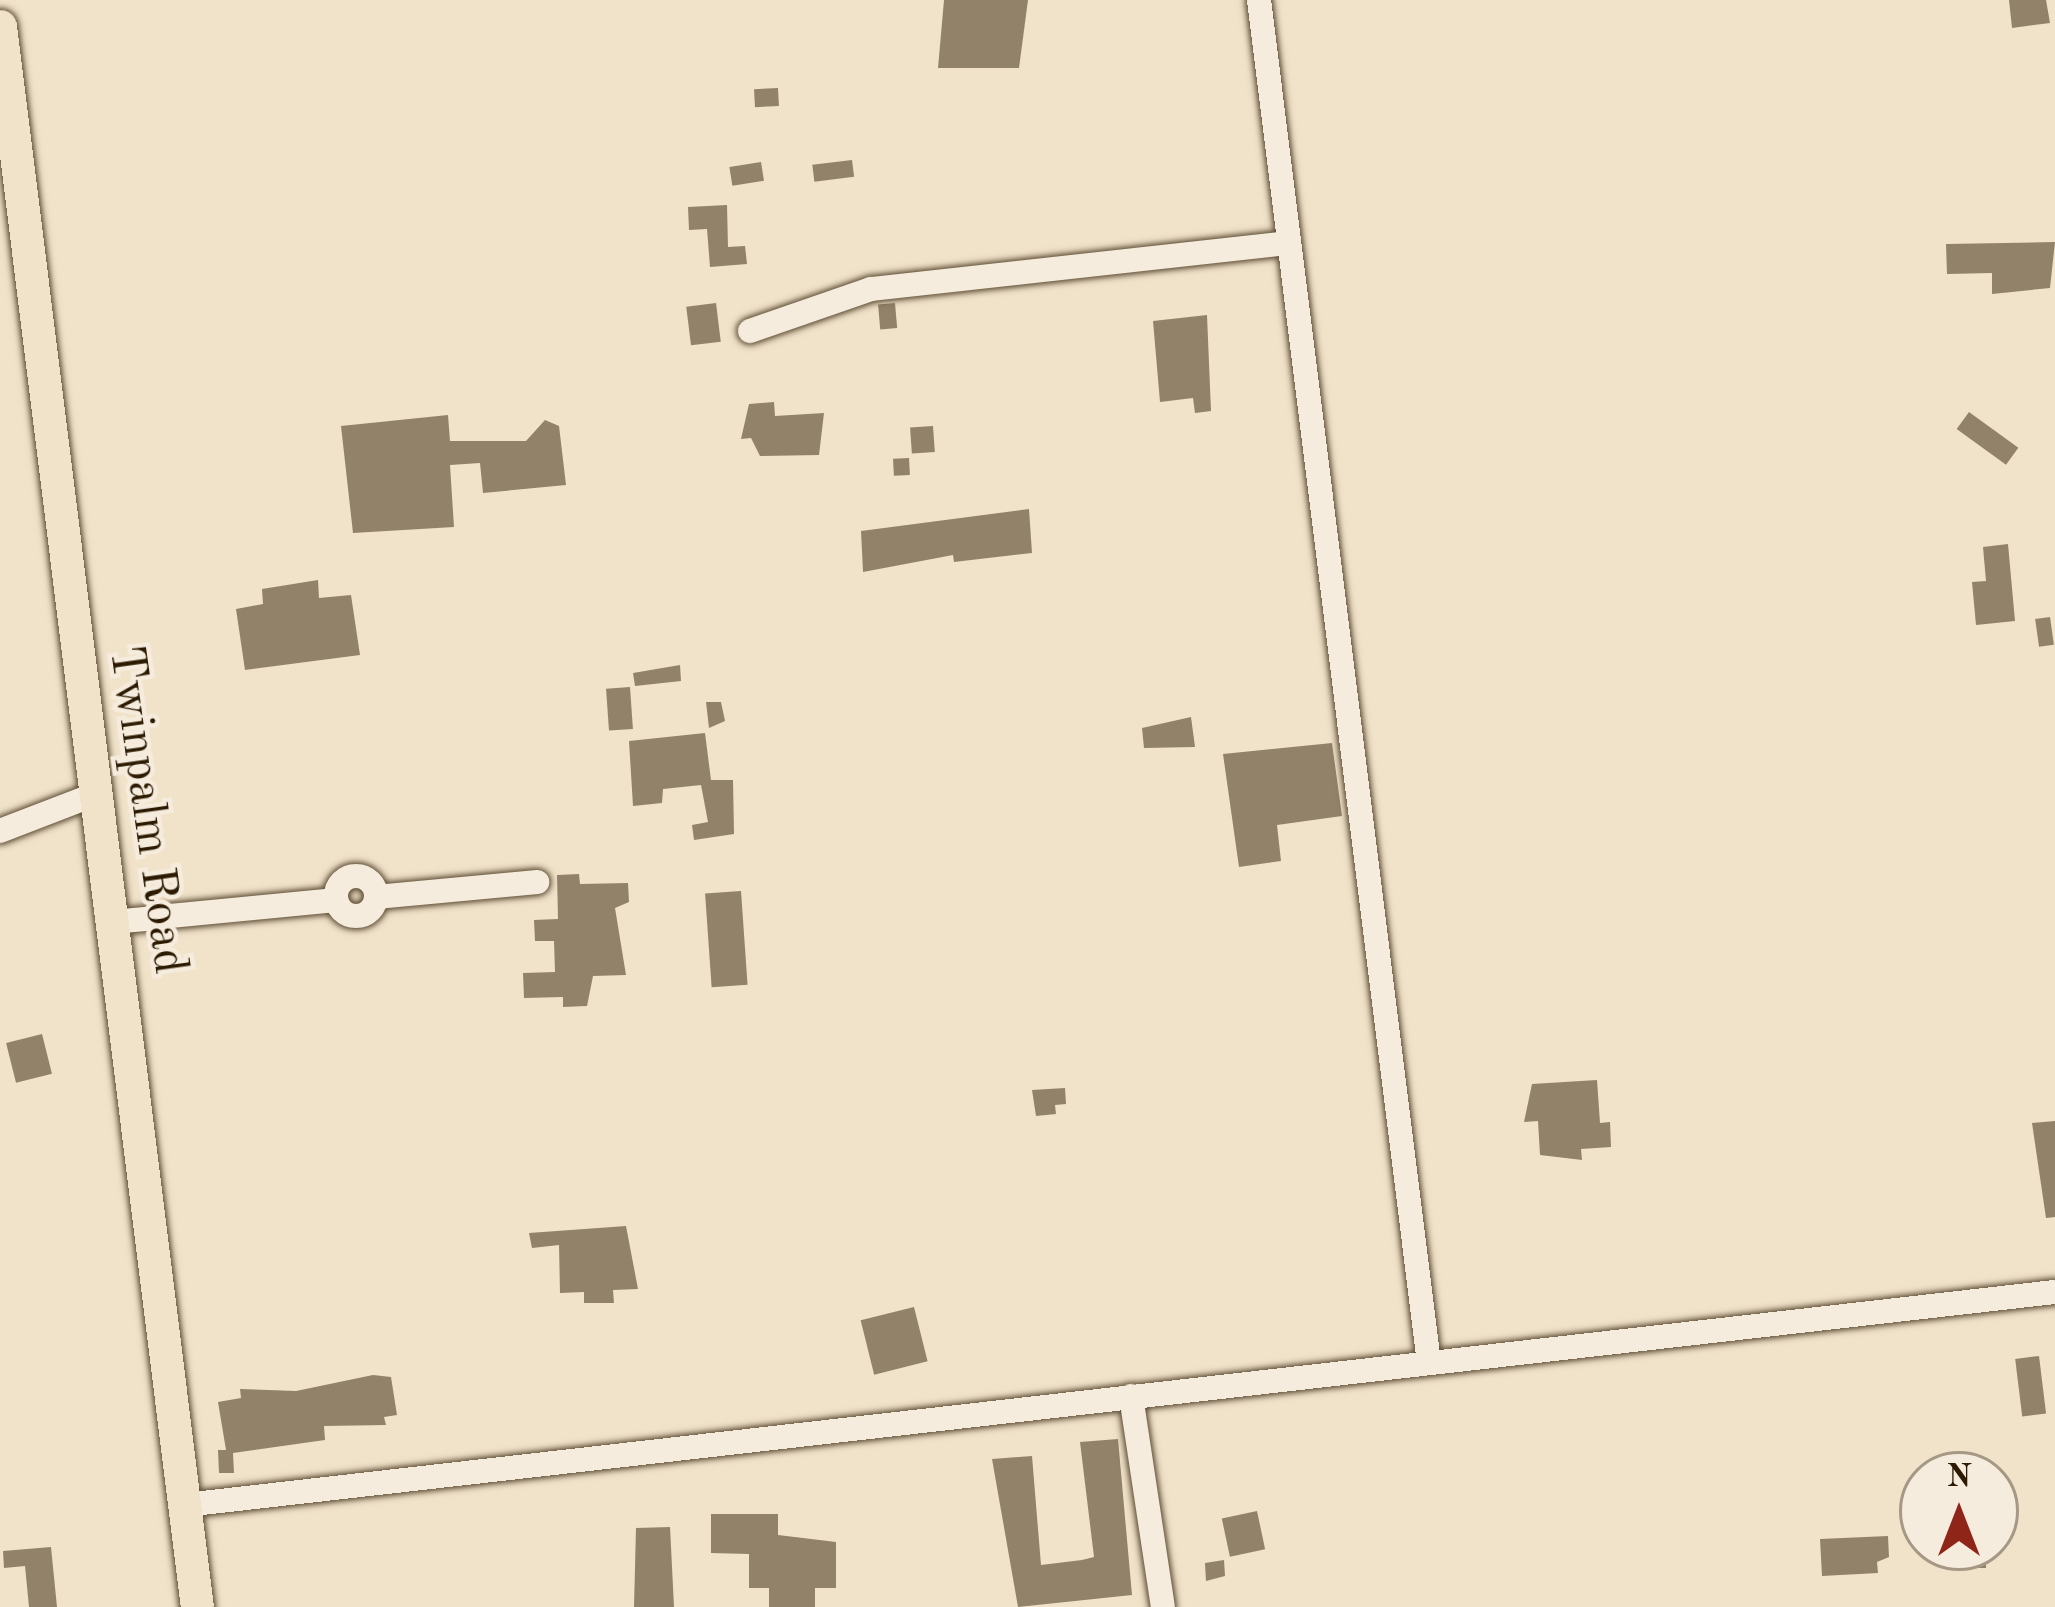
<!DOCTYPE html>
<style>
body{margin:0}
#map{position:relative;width:2055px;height:1607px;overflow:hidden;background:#f1e2ca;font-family:"Old Standard TT",serif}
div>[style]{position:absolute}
.building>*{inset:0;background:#92826a;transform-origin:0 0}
.roads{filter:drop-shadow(0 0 3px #5d4d34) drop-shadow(0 0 3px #5d4d34)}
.minor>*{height:24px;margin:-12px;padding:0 12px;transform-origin:12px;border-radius:12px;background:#f6ecdd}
.minor>.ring{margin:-12px;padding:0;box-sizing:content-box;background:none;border:24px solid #f6ecdd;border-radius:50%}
.major>*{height:33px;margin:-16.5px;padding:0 16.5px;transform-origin:16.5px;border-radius:16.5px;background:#f1e2ca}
span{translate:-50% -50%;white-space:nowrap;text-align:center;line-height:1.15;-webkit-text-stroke:9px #f6ecdd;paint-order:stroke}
.street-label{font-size:48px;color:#2c1b02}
.north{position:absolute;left:1899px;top:1451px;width:120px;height:120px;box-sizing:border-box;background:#f6ecdd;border:3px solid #a59885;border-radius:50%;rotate:0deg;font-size:33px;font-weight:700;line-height:48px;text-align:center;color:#2c1b02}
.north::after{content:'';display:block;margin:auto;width:42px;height:54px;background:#8f2418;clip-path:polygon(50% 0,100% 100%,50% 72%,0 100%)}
</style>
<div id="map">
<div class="building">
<i style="clip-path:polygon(944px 0,1028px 0,1019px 68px,938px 68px)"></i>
<i style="clip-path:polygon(2009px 0,2046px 0,2050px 23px,2012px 28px)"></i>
<i style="left:778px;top:88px;width:18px;height:24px;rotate:87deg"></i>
<i style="left:852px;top:160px;width:17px;height:40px;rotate:83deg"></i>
<i style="left:761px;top:162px;width:19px;height:32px;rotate:81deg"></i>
<i style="clip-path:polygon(727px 205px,728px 247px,745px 246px,747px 264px,710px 267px,707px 229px,689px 230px,688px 207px)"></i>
<i style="clip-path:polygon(2055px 242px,2050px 288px,1992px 294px,1992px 273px,1947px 274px,1946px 244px)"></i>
<i style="left:716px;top:303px;width:39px;height:30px;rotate:83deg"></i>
<i style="left:895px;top:303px;width:25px;height:17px;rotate:85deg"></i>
<i style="clip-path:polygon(1207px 315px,1211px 411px,1195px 413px,1193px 398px,1160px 402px,1153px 321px)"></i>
<i style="clip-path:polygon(774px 402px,775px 416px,824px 413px,819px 455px,760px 456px,751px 438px,741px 439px,749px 404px)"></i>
<i style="left:1969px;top:412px;width:61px;height:21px;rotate:36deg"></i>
<i style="clip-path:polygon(448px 415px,450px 441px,526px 441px,545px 420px,559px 426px,566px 485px,483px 493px,480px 463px,450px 465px,454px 527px,353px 533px,341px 426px)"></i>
<i style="left:933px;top:426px;width:26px;height:23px;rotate:86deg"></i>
<i style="left:909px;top:458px;width:17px;height:16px;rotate:87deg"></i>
<i style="clip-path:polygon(1029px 509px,1032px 553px,954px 562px,953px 555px,863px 572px,861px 531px)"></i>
<i style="clip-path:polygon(2008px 544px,2015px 621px,1976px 625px,1972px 582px,1986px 581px,1983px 547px)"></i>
<i style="clip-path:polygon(318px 580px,319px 598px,351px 595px,360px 655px,245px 670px,236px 609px,263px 604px,262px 589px)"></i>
<i style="left:2050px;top:617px;width:28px;height:15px;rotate:82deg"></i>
<i style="clip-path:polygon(680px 665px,681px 681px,635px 686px,633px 673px)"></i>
<i style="left:630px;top:687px;width:42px;height:24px;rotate:86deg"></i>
<i style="clip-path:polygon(706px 702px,721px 702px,725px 721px,709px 728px)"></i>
<i style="clip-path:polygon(1191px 717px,1195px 747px,1144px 748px,1142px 728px)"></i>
<i style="clip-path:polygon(705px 733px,711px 780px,733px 780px,734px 834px,694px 840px,692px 825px,708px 822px,701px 785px,663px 789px,662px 803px,633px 806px,629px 741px)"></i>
<i style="clip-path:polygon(1332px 743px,1342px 816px,1277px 825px,1281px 861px,1239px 867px,1223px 754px)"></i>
<i style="clip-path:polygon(579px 874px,580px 884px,628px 883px,629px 902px,615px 908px,626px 975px,593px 976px,587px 1006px,563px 1007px,563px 997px,524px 998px,523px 973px,555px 972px,554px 941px,535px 941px,534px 920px,558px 919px,557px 875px)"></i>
<i style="left:741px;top:891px;width:94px;height:36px;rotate:86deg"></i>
<i style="left:42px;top:1034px;width:41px;height:37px;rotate:76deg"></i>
<i style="clip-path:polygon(1597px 1080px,1600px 1123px,1610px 1122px,1611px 1147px,1581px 1149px,1582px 1160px,1540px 1155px,1538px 1121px,1524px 1122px,1532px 1084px)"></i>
<i style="clip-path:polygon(1065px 1088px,1066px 1104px,1055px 1105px,1056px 1114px,1036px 1116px,1032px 1090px)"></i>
<i style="clip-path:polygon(2055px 1121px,2055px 1217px,2046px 1218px,2032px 1123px)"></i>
<i style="clip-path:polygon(626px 1226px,638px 1289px,613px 1290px,614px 1303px,584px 1303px,584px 1292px,560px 1293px,559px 1245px,532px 1248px,529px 1233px)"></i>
<i style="left:914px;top:1307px;width:56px;height:55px;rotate:76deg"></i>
<i style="left:2039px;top:1356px;width:58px;height:24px;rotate:83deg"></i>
<i style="clip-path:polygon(373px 1375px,391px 1377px,397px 1415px,384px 1417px,386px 1425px,324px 1426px,325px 1440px,233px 1453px,234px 1473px,219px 1473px,218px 1450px,226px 1450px,218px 1402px,241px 1398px,240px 1389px,296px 1391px)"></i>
<i style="clip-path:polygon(1118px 1439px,1132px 1595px,1018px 1607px,992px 1459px,1032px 1456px,1041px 1565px,1082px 1560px,1094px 1557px,1080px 1442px)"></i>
<i style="left:1257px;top:1511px;width:39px;height:36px;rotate:78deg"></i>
<i style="clip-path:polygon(711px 1514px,778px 1514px,778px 1535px,836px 1542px,836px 1588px,815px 1588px,815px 1607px,769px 1607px,769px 1588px,749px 1588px,749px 1554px,711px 1553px)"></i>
<i style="clip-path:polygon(670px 1527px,674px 1607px,634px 1607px,636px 1528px)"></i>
<i style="clip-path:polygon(1888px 1536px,1889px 1557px,1877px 1562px,1878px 1573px,1822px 1576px,1820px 1539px)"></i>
<i style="clip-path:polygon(51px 1547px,57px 1607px,29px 1607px,25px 1566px,4px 1568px,3px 1551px)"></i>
<i style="left:1969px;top:1547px;width:17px;height:21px"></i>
<i style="clip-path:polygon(1224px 1560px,1225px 1576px,1206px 1581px,1205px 1563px)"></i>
</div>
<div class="roads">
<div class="minor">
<i style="left:1259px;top:0;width:1373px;rotate:82.89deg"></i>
<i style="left:750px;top:331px;width:128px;rotate:-19.1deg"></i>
<i style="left:871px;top:289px;width:418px;rotate:-6.3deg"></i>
<i style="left:0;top:831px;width:103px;rotate:-21.1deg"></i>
<i class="ring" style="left:336px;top:876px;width:16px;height:16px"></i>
<i style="left:376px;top:897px;width:162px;rotate:-5.3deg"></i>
<i style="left:170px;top:916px;width:167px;rotate:-5.5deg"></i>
<i style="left:112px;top:922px;width:44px;rotate:-5.2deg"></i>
<i style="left:1131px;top:1396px;width:213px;rotate:81.4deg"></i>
<i style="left:185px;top:1505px;width:1882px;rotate:-6.5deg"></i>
</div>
<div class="major">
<i style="left:0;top:26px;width:1593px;rotate:82.9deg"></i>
</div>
</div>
<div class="street-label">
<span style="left:146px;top:810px;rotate:82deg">Twinpalm Road</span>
</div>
<div class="north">N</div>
</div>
